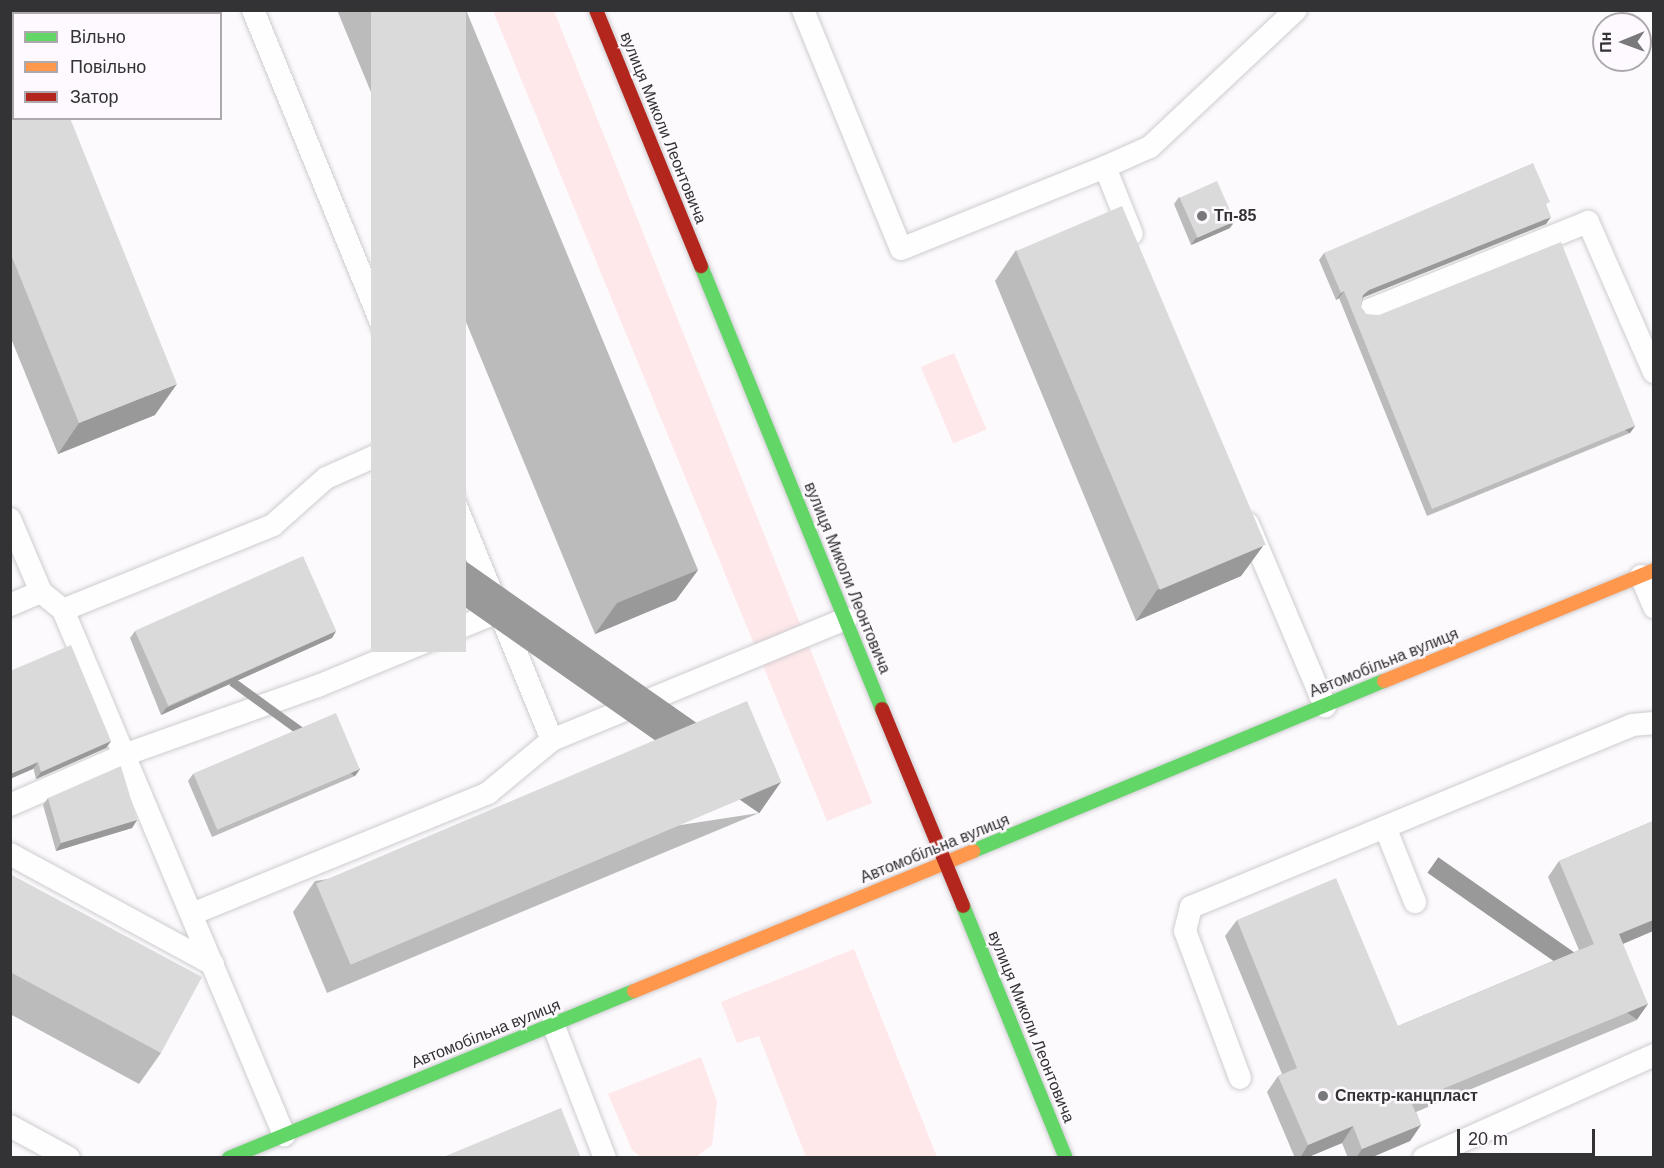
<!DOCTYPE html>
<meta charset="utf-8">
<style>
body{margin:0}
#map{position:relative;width:1664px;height:1168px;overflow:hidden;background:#fcfafd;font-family:Arial,sans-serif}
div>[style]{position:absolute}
.green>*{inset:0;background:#fee8ea;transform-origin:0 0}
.roads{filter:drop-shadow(0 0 2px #cecccf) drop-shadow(0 0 2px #cecccf)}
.lane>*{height:22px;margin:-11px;padding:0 11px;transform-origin:11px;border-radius:11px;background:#fffeff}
.fast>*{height:14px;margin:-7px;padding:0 7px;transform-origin:7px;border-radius:7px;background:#63d668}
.slow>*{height:14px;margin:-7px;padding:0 7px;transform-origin:7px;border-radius:7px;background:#ff974d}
.jam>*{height:14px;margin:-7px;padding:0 7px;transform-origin:7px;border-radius:7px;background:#b3261e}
.wall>*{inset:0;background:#bbbbbc}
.shaded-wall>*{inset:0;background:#999;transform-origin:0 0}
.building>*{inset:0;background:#dadadb;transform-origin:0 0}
.dots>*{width:16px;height:16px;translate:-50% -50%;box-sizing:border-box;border:3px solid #fdf9fe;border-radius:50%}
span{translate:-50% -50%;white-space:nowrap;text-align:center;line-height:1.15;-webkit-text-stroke:5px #fdf9fe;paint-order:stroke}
.street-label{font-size:16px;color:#333234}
.poi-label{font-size:16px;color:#333234;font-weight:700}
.left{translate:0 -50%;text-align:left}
.frame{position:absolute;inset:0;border:12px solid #333234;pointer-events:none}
.legend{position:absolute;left:12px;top:12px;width:210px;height:108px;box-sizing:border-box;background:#fdf9fe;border:2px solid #aca9ad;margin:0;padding:8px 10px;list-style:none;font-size:18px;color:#333234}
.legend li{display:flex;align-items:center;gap:12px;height:30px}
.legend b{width:30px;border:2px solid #aca9ad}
.north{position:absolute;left:1592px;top:12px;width:60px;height:60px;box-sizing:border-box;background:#fdf9fe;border:2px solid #aca9ad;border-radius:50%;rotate:269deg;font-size:16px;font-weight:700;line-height:24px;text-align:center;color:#333234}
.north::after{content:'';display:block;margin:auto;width:21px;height:27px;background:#79787a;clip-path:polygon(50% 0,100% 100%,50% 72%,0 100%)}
.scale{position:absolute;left:1457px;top:1129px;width:138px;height:27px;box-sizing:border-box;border:3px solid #333234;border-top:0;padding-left:8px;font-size:18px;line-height:21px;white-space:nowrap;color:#333234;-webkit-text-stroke:4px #fdf9fe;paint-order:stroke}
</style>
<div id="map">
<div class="green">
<i style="clip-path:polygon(493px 11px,554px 11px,872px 803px,827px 821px)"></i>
<i style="left:954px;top:353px;width:83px;height:36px;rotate:67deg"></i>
<i style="clip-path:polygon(854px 949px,937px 1157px,806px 1157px,759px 1036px,737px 1043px,721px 1002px)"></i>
<i style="clip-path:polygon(701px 1057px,717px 1102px,712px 1145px,696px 1157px,641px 1157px,632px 1150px,608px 1094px)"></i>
</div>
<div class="roads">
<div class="lane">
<i style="left:253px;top:10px;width:789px;rotate:67.73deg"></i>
<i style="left:803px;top:10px;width:258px;rotate:67.7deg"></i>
<i style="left:901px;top:249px;width:220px;rotate:-21.9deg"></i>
<i style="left:1105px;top:167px;width:72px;rotate:68.1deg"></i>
<i style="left:1105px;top:167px;width:49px;rotate:-24deg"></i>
<i style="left:1150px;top:147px;width:200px;rotate:-43.2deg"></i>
<i style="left:1369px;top:310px;width:236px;rotate:-21.9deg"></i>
<i style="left:1588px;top:222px;width:164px;rotate:66.3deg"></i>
<i style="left:10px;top:519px;width:79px;rotate:67deg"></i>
<i style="left:41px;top:592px;width:28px;rotate:39deg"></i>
<i style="left:63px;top:610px;width:570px;rotate:67.17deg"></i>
<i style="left:1248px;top:524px;width:198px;rotate:67.1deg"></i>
<i style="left:1641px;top:576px;width:34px;rotate:67deg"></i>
<i style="left:10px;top:605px;width:34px;rotate:-23deg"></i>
<i style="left:63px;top:610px;width:227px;rotate:-22deg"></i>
<i style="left:273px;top:525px;width:71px;rotate:-41.6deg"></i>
<i style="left:326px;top:478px;width:111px;rotate:-24deg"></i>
<i style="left:10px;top:805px;width:124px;rotate:-23.7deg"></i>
<i style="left:124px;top:755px;width:206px;rotate:-19.6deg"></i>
<i style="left:318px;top:686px;width:197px;rotate:-22.4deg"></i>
<i style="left:1385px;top:827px;width:81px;rotate:68.2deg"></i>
<i style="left:10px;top:854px;width:231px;rotate:28.5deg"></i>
<i style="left:192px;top:914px;width:320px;rotate:-22.2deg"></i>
<i style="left:488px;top:793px;width:83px;rotate:-39.6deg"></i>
<i style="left:552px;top:740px;width:318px;rotate:-22.4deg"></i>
<i style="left:553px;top:1024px;width:144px;rotate:68.8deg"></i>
<i style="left:1240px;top:1078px;width:157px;rotate:-110.5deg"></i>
<i style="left:1185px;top:931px;width:25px;rotate:-76deg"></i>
<i style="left:1191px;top:907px;width:477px;rotate:-22.4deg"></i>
<i style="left:1632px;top:725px;width:22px;rotate:-5deg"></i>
<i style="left:10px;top:1126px;width:67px;rotate:28.5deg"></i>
<i style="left:1424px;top:1158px;width:252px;rotate:-24.1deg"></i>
</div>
<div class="fast">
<i style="left:701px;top:266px;width:479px;rotate:67.8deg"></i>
<i style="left:973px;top:851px;width:445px;rotate:-22.5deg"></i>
<i style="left:963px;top:906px;width:272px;rotate:67.8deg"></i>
<i style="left:229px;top:1158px;width:438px;rotate:-22.4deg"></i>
</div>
<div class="slow">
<i style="left:1384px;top:681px;width:292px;rotate:-22.3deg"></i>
<i style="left:634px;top:991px;width:367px;rotate:-22.4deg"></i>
</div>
<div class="jam">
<i style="left:596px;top:10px;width:277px;rotate:67.7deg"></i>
<i style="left:882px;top:709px;width:213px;rotate:67.6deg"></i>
</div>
</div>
<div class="wall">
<i style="clip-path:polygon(337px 10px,466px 10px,698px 570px,676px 600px,595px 634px)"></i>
<i style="clip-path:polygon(10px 51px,155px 415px,58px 454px,10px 336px)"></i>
<i style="clip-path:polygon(1179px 197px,1230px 228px,1191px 245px,1174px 204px)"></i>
<i style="clip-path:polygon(1547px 207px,1546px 224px,1364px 297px,1363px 299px,1361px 307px,1366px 314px,1635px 426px,1630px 433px,1427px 516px,1339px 298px,1336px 300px,1319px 260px,1324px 253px)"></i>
<i style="clip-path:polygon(1016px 250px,1263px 546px,1241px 576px,1136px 621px,995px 281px)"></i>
<i style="clip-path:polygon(135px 631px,336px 631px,332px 638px,161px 715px,130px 638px)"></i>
<i style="clip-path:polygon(10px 671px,111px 741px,106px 748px,36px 779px)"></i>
<i style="clip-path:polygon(360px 769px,355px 776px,212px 837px,188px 781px,193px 774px)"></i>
<i style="clip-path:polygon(48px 798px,137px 820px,132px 828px,56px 851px,43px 805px)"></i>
<i style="clip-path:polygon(759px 813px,327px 993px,293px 912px,315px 881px)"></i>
<i style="clip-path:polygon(1653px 821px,1653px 931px,1623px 944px,1637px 1020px,1416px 1112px,1421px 1125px,1410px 1141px,1370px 1158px,1348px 1158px,1342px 1143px,1306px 1158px,1295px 1158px,1267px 1092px,1278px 1076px,1282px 1074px,1225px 936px,1237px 920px,1398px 1026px,1579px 950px,1548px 877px,1559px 861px)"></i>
<i style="clip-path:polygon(10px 874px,161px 1053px,139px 1084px,10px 1014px)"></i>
</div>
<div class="shaded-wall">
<i style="clip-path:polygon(1551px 217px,1546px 224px,1364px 297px,1358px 302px,1363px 295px,1369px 290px)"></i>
<i style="clip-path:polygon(1235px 221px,1230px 228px,1191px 245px,1196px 238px)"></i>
<i style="clip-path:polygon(1344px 291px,1339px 298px,1336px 300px,1341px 293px)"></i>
<i style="clip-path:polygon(177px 384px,155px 415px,58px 454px,79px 423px)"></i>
<i style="left:1635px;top:426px;width:9px;height:219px;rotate:126deg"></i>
<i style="clip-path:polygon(1263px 546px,1241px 576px,1136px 621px,1157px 590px)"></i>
<i style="clip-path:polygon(698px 570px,676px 600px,595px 634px,617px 603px)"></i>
<i style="clip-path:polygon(336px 631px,332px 638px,161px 715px,166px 708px)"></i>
<i style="clip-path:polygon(111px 741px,106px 748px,36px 779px,41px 772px)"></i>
<i style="clip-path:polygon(38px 762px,33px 769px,10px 779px,10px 774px)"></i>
<i style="left:360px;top:769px;width:9px;height:155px;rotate:126deg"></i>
<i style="left:781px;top:782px;width:38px;height:468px;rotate:125deg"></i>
<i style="clip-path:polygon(137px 820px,132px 828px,56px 851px,61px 843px)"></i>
<i style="clip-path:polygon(1653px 920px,1653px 931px,1608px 950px,1619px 934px)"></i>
<i style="left:1648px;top:1004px;width:19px;height:256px;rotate:125deg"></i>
<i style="clip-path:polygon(1421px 1125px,1410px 1141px,1370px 1158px,1356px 1158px,1362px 1149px)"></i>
<i style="clip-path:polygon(1353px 1126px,1342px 1143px,1306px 1158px,1300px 1158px,1308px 1145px)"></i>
</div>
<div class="building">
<i style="left:371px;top:10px;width:95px;height:642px"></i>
<i style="clip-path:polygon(14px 50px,14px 118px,70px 118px,177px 384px,79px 423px,10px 252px,10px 51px)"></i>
<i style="clip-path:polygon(1533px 163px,1550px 202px,1546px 204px,1551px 217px,1369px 290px,1363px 295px,1361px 307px,1366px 314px,1379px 315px,1561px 242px,1635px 426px,1432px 509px,1344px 291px,1341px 293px,1324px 253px)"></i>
<i style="left:1217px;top:181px;width:44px;height:41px;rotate:66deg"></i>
<i style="left:1122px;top:206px;width:368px;height:115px;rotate:67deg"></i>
<i style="left:303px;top:556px;width:82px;height:184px;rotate:66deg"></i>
<i style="clip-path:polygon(71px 645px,111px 741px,41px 772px,38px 762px,10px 774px,10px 671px)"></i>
<i style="left:747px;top:701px;width:88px;height:468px;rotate:67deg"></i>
<i style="left:336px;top:713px;width:61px;height:155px;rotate:67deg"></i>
<i style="clip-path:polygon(121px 766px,137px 820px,61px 843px,48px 798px)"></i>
<i style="clip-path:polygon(1653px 821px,1653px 920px,1619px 934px,1648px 1004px,1411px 1102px,1421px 1125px,1362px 1149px,1353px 1126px,1308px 1145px,1278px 1076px,1297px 1068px,1237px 920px,1336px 878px,1398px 1026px,1594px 944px,1559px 861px)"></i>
<i style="clip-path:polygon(10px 874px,202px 977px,161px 1053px,10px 972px)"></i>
<i style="clip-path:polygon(561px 1108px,581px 1158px,441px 1158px)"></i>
</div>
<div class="dots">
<i style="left:1202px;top:216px;background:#79787a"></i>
<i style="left:1323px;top:1096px;background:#79787a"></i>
</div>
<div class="street-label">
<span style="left:663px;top:128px;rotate:68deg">вулиця Миколи Леонтовича</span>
<span style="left:847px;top:578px;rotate:68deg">вулиця Миколи Леонтовича</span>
<span style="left:1384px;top:663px;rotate:-22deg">Автомобільна вулиця</span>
<span style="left:935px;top:849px;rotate:-22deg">Автомобільна вулиця</span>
<span style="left:1031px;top:1027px;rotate:68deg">вулиця Миколи Леонтовича</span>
<span style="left:486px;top:1034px;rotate:-22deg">Автомобільна вулиця</span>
</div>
<div class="poi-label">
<span class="left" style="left:1214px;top:216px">Тп-85</span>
<span class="left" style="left:1335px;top:1096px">Спектр-канцпласт</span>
</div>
<div class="frame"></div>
<ul class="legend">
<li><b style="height:8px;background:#63d668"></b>Вільно</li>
<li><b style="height:8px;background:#ff974d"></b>Повільно</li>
<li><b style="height:8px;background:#b3261e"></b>Затор</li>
</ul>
<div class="north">Пн</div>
<div class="scale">20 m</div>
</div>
